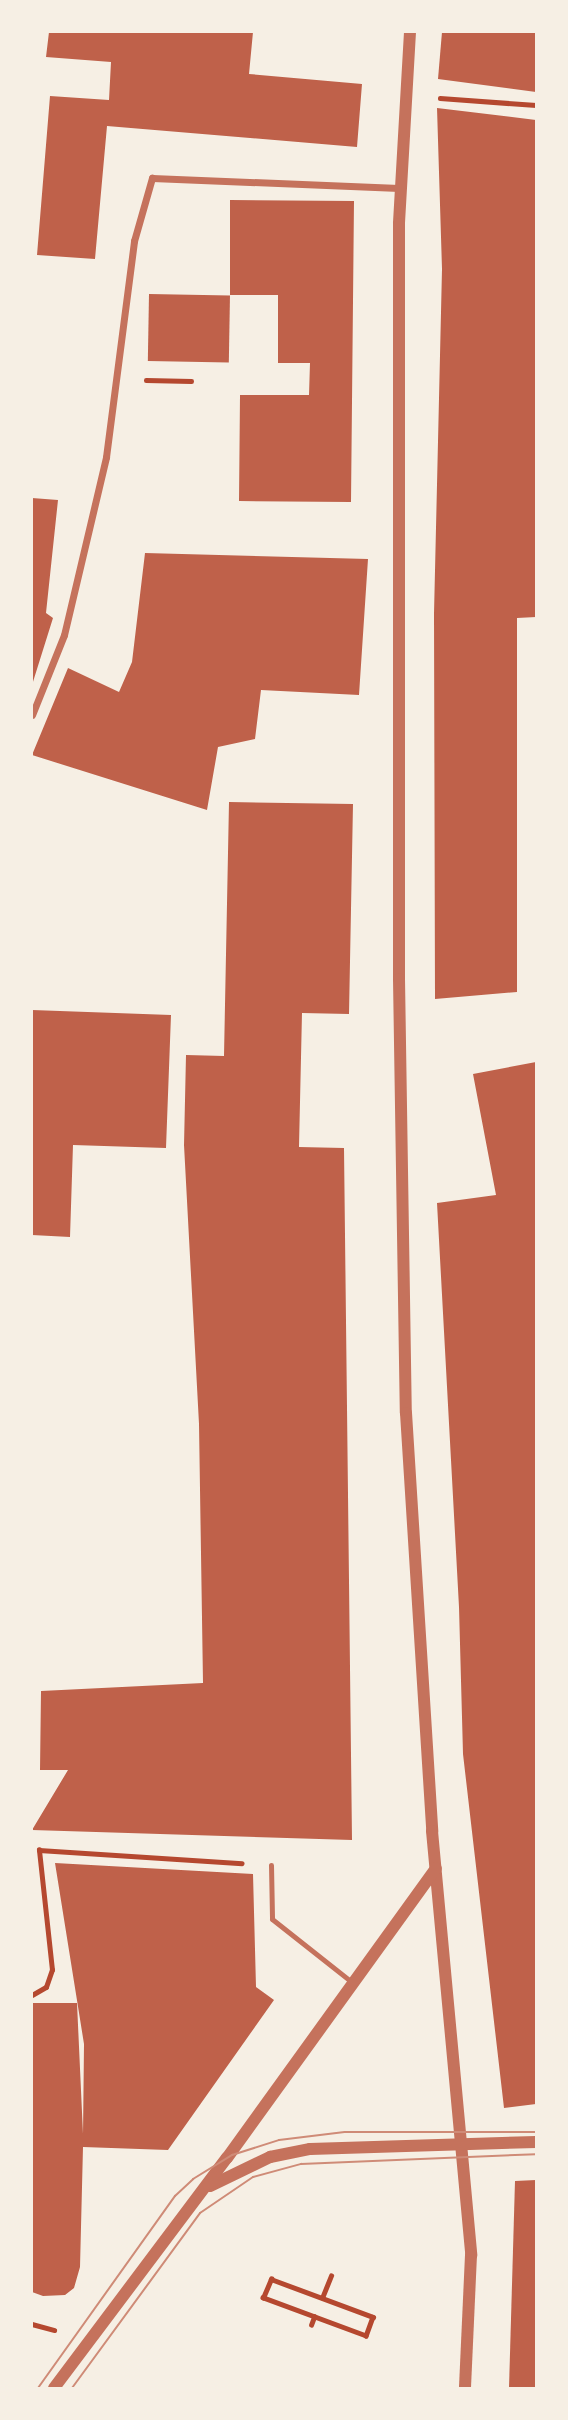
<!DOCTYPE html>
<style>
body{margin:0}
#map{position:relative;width:568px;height:2420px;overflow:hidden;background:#f6efe4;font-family:"Archivo Narrow",sans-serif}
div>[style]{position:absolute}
.building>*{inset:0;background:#bf614a;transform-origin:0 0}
.path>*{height:4.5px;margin:-2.25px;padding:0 2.25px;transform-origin:2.25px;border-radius:2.25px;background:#b5482f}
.service>*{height:5px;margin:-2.5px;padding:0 2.5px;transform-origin:2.5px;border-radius:2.5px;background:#c5725c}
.minor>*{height:7px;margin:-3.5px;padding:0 3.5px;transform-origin:3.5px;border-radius:3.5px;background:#c5725c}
.tertiary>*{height:12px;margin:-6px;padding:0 6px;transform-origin:6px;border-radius:6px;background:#c5725c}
.tram>*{height:2px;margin:-1px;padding:0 1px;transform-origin:1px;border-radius:1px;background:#cf8b77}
span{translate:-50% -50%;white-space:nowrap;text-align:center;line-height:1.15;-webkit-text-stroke:7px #f6efe4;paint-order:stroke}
.frame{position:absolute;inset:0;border:33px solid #f6efe4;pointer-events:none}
</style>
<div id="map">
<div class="building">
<i style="clip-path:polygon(49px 32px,253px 32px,249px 74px,362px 84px,357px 147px,107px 126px,95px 259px,37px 255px,50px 96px,109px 100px,111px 62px,46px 57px)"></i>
<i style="clip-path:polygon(442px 32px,536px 32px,536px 92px,438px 79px)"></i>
<i style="clip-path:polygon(437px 108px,536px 120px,536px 617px,517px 618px,517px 992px,435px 999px,434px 614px,442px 269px)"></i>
<i style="clip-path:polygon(230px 200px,354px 201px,351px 502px,239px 501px,240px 395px,309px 395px,310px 363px,278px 363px,278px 295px,230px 295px)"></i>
<i style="left:149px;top:294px;width:81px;height:67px;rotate:1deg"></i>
<i style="clip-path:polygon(32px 498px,58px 500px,46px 613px,53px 618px,32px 685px)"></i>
<i style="clip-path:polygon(145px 553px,368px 559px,359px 695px,261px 690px,255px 739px,218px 747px,207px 810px,32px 755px,68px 668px,119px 692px,132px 662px)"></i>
<i style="clip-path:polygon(229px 802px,353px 804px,349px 1014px,302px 1013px,299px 1147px,344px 1148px,352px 1840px,32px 1830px,68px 1770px,40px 1770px,41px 1691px,203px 1683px,199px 1424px,184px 1145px,186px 1055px,224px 1056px)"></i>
<i style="clip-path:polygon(32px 1010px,171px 1015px,166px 1148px,73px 1145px,70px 1237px,32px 1235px)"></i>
<i style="clip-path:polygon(536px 1062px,536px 2104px,504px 2108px,463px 1754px,459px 1607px,437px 1203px,496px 1195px,473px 1074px)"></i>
<i style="clip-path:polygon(55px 1863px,253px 1874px,256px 1987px,274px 2000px,168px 2150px,83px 2147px,80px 2267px,74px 2288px,65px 2295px,43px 2296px,32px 2292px,32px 2003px,77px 2003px,83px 2134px,84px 2044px)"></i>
<i style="clip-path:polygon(536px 2180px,536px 2388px,509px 2388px,515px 2181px)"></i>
</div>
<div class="path">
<i style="left:440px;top:98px;width:96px;rotate:4.2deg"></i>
<i style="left:146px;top:380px;width:45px;rotate:1.3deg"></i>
<i style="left:32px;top:1995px;width:16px;rotate:-30deg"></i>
<i style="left:46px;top:1987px;width:18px;rotate:-71deg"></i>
<i style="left:52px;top:1970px;width:121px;rotate:-96.2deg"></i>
<i style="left:39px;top:1850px;width:203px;rotate:3.7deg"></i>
<i style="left:271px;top:2279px;width:109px;rotate:20.4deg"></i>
<i style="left:373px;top:2317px;width:20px;rotate:110deg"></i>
<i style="left:366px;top:2336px;width:110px;rotate:-159.7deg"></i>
<i style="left:263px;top:2298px;width:21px;rotate:-67deg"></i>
<i style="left:322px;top:2298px;width:24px;rotate:-68deg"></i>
<i style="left:32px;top:2324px;width:23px;rotate:15deg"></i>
<i style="left:311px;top:2325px;width:9px;rotate:-69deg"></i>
</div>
<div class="service">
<i style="left:271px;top:1865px;width:54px;rotate:88.9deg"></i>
<i style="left:272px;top:1919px;width:103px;rotate:38.3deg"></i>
</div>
<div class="minor">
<i style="left:32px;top:715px;width:86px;rotate:-68.2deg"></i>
<i style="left:64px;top:635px;width:183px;rotate:-76.7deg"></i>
<i style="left:106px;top:457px;width:218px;rotate:-82.6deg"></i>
<i style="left:134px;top:241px;width:66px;rotate:-74.1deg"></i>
<i style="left:152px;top:178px;width:247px;rotate:2.3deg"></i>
</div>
<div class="tertiary">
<i style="left:410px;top:32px;width:192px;rotate:93.3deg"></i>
<i style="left:399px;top:224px;width:755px;rotate:90deg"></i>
<i style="left:399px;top:979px;width:434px;rotate:89.1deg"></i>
<i style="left:406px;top:1413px;width:419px;rotate:86.4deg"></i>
<i style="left:432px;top:1831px;width:426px;rotate:84.7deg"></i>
<i style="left:471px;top:2255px;width:133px;rotate:92.6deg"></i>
<i style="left:210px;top:2186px;width:67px;rotate:-25.8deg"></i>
<i style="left:270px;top:2157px;width:41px;rotate:-11.3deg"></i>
<i style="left:310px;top:2149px;width:226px;rotate:-1.8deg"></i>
<i style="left:54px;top:2388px;width:288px;rotate:-53.1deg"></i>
<i style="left:227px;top:2158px;width:357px;rotate:-54.2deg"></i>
</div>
<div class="tram">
<i style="left:38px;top:2388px;width:236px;rotate:-54.5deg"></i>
<i style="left:175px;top:2196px;width:25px;rotate:-43deg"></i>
<i style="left:193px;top:2179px;width:46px;rotate:-31.6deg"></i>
<i style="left:232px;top:2155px;width:49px;rotate:-17.7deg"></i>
<i style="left:279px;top:2140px;width:66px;rotate:-6.9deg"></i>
<i style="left:345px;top:2132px;width:191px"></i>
<i style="left:72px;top:2388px;width:217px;rotate:-53.8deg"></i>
<i style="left:200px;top:2213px;width:64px;rotate:-34.2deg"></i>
<i style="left:253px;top:2177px;width:50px;rotate:-15.2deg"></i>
<i style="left:301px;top:2164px;width:235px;rotate:-2.4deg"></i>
</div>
<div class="frame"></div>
</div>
